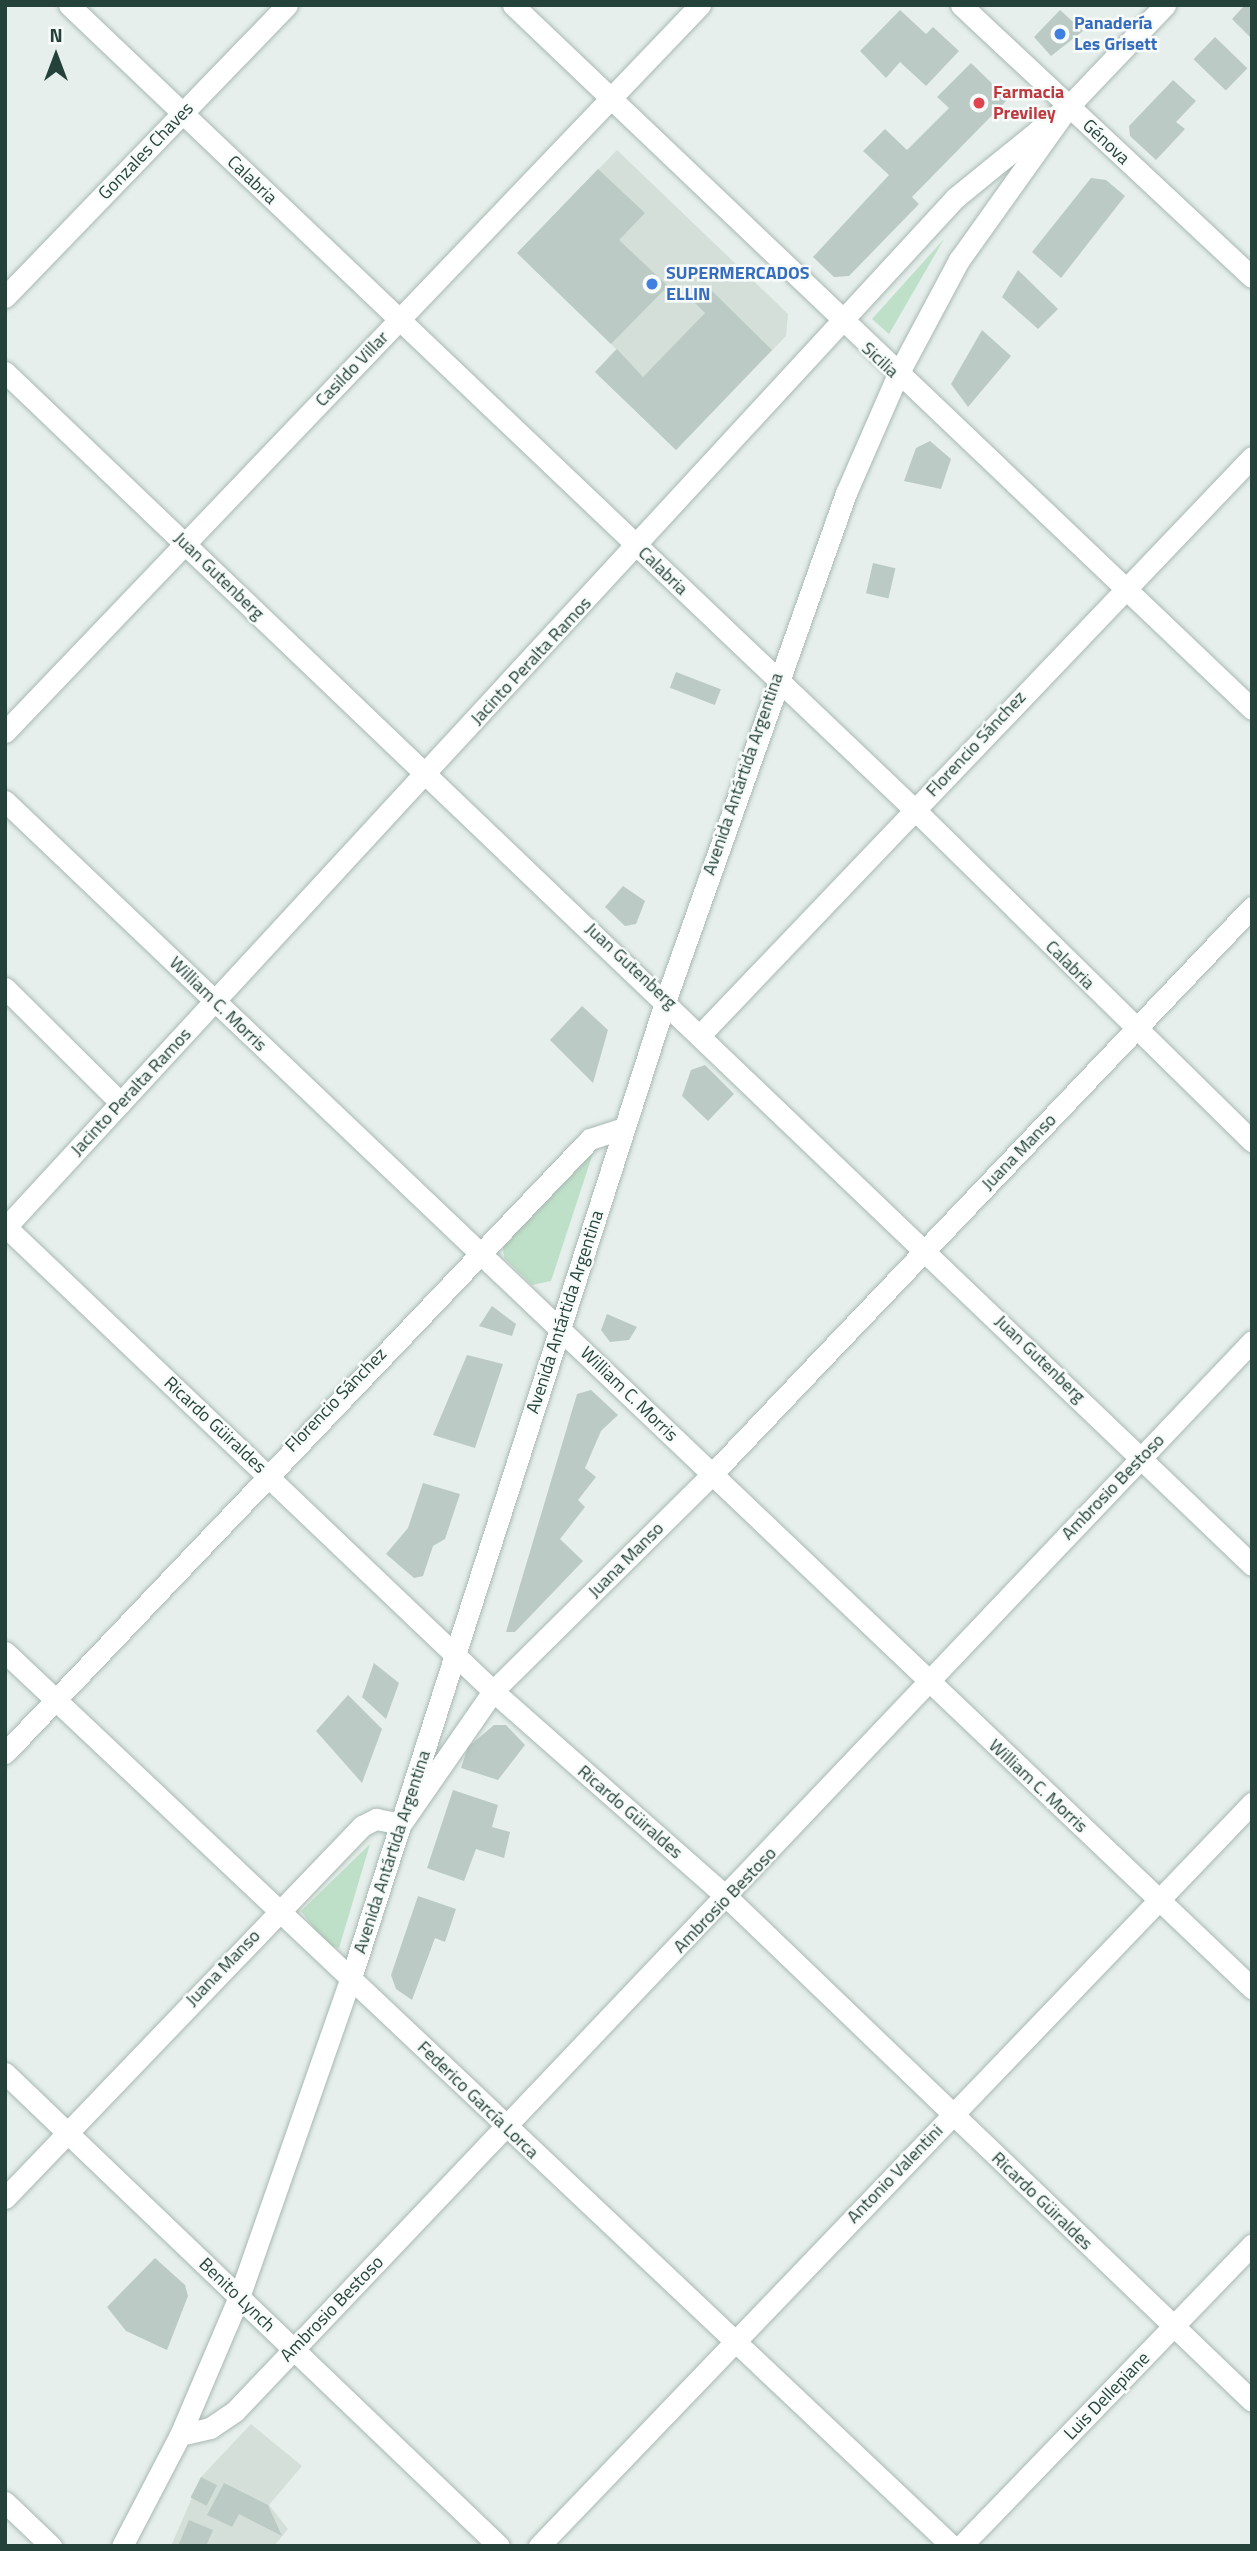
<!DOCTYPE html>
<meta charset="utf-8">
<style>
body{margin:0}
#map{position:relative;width:1257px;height:2551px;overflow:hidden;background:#e6efeb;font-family:"Titillium Web",sans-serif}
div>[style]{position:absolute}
.built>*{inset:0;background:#d4dfda}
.green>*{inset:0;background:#bfe0c8}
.building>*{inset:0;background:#bbcac4;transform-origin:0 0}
.roads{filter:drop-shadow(0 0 2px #a8b8b2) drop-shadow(0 0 2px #a8b8b2)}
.street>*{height:21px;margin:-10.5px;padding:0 10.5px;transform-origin:10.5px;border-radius:10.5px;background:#fff}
.secondary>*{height:21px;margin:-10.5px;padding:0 10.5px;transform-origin:10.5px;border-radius:10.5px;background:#fff}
.dots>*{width:19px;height:19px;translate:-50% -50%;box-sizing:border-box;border:4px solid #f7fbf9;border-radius:50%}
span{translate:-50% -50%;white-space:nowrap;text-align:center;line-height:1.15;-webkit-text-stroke:5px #f7fbf9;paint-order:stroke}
.shop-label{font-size:18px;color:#366cbe;font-weight:700}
.left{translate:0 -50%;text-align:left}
.health-label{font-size:18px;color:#be3a42;font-weight:700}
.street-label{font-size:18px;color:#24423a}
.frame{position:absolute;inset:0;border:7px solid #24423a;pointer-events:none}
.north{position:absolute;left:21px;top:21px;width:70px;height:70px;-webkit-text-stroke:5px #f7fbf9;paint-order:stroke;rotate:0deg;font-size:19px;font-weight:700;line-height:28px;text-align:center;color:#24423a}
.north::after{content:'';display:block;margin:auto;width:24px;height:32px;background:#24423a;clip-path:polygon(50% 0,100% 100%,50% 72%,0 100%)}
</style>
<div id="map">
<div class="built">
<i style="clip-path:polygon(617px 150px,788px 314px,786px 336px,676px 450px,595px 372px,616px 349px,517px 253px)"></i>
<i style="clip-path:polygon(251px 2424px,302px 2466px,269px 2505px,288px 2529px,274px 2546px,171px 2546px,201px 2477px)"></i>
</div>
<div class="green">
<i style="clip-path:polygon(944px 239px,889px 334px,872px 319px)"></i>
<i style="clip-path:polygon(593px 1153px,551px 1281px,532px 1285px,504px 1258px,503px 1246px)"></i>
<i style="clip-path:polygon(370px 1844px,339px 1948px,327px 1945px,301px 1911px)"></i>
</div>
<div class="building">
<i style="clip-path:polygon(1245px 5px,1252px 5px,1252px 39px,1232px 19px)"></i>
<i style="clip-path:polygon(900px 10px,926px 34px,933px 27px,959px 51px,926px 86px,900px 62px,886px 78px,860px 51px)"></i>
<i style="clip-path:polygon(1060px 10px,1083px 31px,1051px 56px,1034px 37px)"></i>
<i style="left:1215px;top:37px;width:45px;height:31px;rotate:44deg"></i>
<i style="clip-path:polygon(971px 63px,1008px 99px,912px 197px,919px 204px,849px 276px,834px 277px,813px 257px,889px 175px,863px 151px,885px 129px,907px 150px,949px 108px,937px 97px)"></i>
<i style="clip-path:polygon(1173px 80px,1196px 101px,1176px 122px,1185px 129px,1156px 160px,1130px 136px,1129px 126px)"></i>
<i style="clip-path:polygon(598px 169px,645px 213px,619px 240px,668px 286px,611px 344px,517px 253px)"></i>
<i style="clip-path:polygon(1091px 178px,1106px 180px,1125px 196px,1061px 278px,1032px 252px)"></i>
<i style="clip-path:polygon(1018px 270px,1058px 309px,1038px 329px,1002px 297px)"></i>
<i style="clip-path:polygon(709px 288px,772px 350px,676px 450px,595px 372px,617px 349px,643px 377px,705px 313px,695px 303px)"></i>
<i style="clip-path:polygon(982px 330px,1011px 356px,968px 407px,951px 384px)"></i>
<i style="clip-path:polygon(930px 441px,951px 459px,941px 489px,904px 481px,916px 448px)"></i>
<i style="left:873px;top:563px;width:23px;height:31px;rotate:13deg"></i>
<i style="left:676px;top:672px;width:48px;height:17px;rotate:21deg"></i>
<i style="clip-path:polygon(623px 886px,645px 901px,636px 924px,625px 926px,605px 907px)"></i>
<i style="clip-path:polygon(582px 1006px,608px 1030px,593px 1083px,550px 1040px)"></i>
<i style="clip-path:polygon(705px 1065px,734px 1094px,708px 1121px,682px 1096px,691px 1070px)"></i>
<i style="clip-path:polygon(492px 1306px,516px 1324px,512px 1336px,479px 1326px)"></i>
<i style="clip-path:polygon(607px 1314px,637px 1327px,629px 1340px,610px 1342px,601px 1330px)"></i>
<i style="clip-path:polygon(467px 1355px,503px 1364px,475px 1448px,433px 1435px)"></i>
<i style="clip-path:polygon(591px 1390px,618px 1415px,601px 1431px,585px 1468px,596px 1477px,578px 1500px,585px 1507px,560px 1539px,583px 1561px,515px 1632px,506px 1632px,577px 1394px)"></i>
<i style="clip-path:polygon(423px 1483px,460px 1494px,445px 1539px,433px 1546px,423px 1576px,414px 1578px,386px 1554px,408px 1528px)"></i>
<i style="clip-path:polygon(374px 1663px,399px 1683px,386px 1719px,362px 1697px)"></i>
<i style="clip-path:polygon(348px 1695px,382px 1729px,362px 1783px,316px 1731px)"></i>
<i style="clip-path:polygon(494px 1725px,506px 1725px,525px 1745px,498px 1780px,461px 1768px,468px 1747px)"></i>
<i style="clip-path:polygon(453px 1790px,498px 1805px,492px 1827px,510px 1832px,504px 1858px,476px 1849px,464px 1881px,427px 1868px)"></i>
<i style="clip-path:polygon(418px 1896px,456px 1909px,445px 1942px,435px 1938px,412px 2000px,396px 1989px,391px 1975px)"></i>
<i style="clip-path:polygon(155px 2258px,185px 2285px,188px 2296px,167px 2350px,126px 2331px,107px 2307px)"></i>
<i style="left:201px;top:2477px;width:18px;height:23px;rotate:27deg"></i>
<i style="clip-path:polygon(224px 2483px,268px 2505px,282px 2536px,239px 2514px,232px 2527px,207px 2515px)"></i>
<i style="clip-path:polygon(189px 2520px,213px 2530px,206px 2546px,178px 2546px)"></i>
</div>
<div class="roads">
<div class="street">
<i style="left:69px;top:5px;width:1166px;rotate:43.58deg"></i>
<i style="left:914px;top:809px;width:474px;rotate:44.5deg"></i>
<i style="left:513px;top:5px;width:1021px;rotate:43.61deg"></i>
<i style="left:961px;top:5px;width:398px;rotate:43.1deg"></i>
<i style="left:5px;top:297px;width:406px;rotate:-46deg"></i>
<i style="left:5px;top:372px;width:1726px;rotate:43.73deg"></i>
<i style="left:5px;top:732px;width:1006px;rotate:-46.29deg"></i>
<i style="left:5px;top:801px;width:1722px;rotate:43.59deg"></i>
<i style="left:5px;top:988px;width:163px;rotate:44.8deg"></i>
<i style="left:702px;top:1033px;width:796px;rotate:-46.32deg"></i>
<i style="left:5px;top:1226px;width:674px;rotate:43.62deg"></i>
<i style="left:493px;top:1691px;width:313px;rotate:41.4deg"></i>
<i style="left:728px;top:1898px;width:726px;rotate:43.83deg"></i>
<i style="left:5px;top:1228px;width:1401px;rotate:-47.31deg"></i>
<i style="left:955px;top:198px;width:136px;rotate:-39.1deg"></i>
<i style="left:5px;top:1652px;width:1302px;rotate:43.35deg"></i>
<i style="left:5px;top:1753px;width:848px;rotate:-46.39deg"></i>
<i style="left:590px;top:1139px;width:36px;rotate:-18deg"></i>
<i style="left:5px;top:2073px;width:684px;rotate:43.76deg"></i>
<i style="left:5px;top:2198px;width:516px;rotate:-46.18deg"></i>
<i style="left:362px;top:1826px;width:16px;rotate:-27deg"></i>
<i style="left:376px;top:1819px;width:25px;rotate:11deg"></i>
<i style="left:401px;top:1824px;width:162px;rotate:-55.3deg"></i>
<i style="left:493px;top:1691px;width:308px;rotate:-44.7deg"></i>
<i style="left:712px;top:1474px;width:783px;rotate:-46.4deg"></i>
<i style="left:180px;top:2435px;width:31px;rotate:-13deg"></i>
<i style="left:210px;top:2428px;width:30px;rotate:-34deg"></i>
<i style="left:235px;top:2411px;width:1476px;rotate:-46.45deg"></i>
<i style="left:5px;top:2502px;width:64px;rotate:43.7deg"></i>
<i style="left:539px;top:2546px;width:1030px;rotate:-46.18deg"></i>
<i style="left:961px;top:2546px;width:419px;rotate:-46deg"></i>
</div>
<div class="secondary">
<i style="left:122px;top:2546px;width:125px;rotate:-62.4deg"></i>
<i style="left:180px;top:2435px;width:150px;rotate:-66.9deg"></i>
<i style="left:239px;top:2297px;width:338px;rotate:-70.7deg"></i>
<i style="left:351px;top:1978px;width:1028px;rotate:-72.16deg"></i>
<i style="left:666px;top:999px;width:537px;rotate:-70.42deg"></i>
<i style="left:846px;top:493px;width:128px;rotate:-66.4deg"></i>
<i style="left:897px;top:376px;width:132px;rotate:-61.9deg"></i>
<i style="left:959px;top:260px;width:188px;rotate:-54.5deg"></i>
<i style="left:1068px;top:107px;width:141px;rotate:-46.4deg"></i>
</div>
</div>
<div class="dots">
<i style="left:1060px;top:34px;background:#3f7fe0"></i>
<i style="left:979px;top:103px;background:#e0444e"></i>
<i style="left:652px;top:284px;background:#3f7fe0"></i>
</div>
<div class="shop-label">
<span class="left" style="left:1074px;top:34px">Panadería<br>Les Grisett</span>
<span class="left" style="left:666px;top:284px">SUPERMERCADOS<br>ELLIN</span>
</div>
<div class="health-label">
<span class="left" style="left:993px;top:103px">Farmacia<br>Previley</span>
</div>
<div class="street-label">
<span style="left:1106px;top:142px;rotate:43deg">Génova</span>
<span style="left:146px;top:151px;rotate:-46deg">Gonzales Chaves</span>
<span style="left:252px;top:180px;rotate:44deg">Calabria</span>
<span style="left:880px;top:360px;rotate:43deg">Sicilia</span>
<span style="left:352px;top:369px;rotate:-46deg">Casildo Villar</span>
<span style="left:663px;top:571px;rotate:44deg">Calabria</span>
<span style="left:219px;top:576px;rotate:44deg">Juan Gutenberg</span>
<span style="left:531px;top:661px;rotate:-47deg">Jacinto Peralta Ramos</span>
<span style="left:976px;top:744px;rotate:-47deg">Florencio Sánchez</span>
<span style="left:743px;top:774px;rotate:-71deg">Avenida Antártida Argentina</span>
<span style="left:1070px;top:965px;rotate:45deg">Calabria</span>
<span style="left:631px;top:966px;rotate:43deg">Juan Gutenberg</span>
<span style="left:218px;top:1004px;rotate:44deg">William C. Morris</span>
<span style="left:131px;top:1092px;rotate:-47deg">Jacinto Peralta Ramos</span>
<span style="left:1019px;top:1152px;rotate:-46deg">Juana Manso</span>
<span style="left:565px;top:1312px;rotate:-72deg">Avenida Antártida Argentina</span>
<span style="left:1040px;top:1359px;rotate:44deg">Juan Gutenberg</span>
<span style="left:629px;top:1394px;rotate:44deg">William C. Morris</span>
<span style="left:336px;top:1400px;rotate:-46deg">Florencio Sánchez</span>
<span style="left:215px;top:1425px;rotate:43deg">Ricardo Güiraldes</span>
<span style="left:1113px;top:1487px;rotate:-46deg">Ambrosio Bestoso</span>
<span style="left:626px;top:1560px;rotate:-45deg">Juana Manso</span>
<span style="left:1038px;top:1786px;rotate:43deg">William C. Morris</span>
<span style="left:630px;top:1812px;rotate:41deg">Ricardo Güiraldes</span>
<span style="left:392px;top:1852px;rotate:-72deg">Avenida Antártida Argentina</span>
<span style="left:725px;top:1900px;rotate:-46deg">Ambrosio Bestoso</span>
<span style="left:223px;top:1968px;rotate:-46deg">Juana Manso</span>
<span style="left:478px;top:2100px;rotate:44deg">Federico García Lorca</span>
<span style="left:895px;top:2174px;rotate:-46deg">Antonio Valentini</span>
<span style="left:1042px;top:2201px;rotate:44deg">Ricardo Güiraldes</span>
<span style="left:237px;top:2295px;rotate:44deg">Benito Lynch</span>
<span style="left:332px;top:2309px;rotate:-46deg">Ambrosio Bestoso</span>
<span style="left:1107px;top:2396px;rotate:-46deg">Luis Dellepiane</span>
</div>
<div class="frame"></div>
<div class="north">N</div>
</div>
